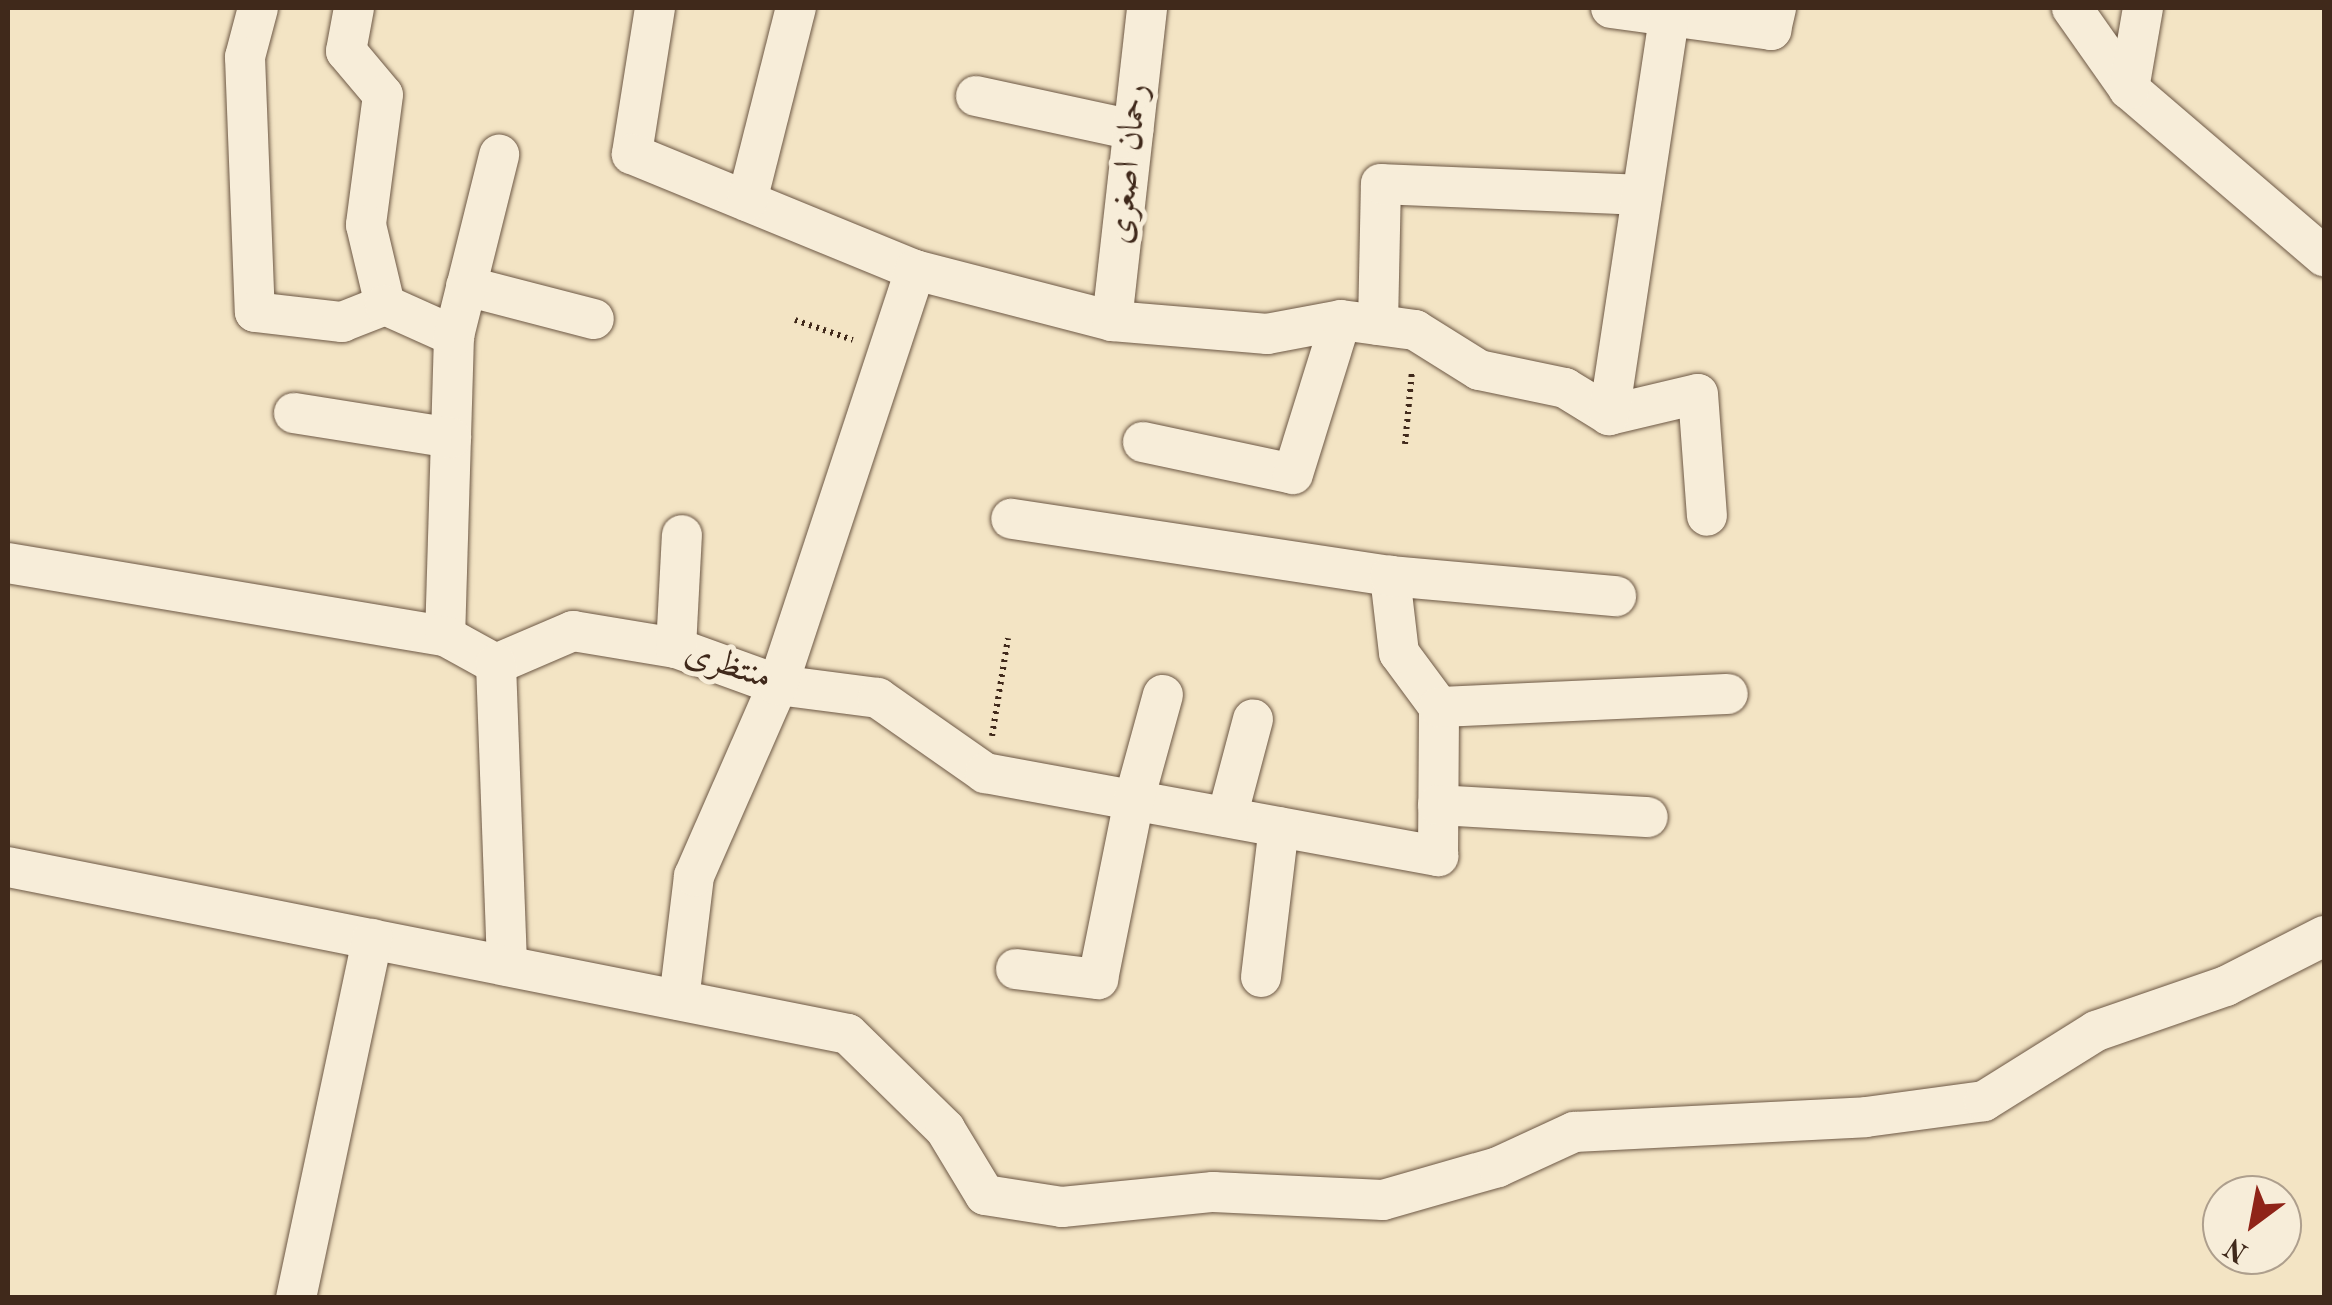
<!DOCTYPE html>
<meta charset="utf-8">
<style>
body{margin:0}
#map{position:relative;width:2332px;height:1305px;overflow:hidden;background:#f3e4c4;font-family:"Old Standard TT",Amiri,serif}
div>[style]{position:absolute}
.path>*{height:6px;margin-top:-3px;transform-origin:0;background:repeating-linear-gradient(90deg,#40291b 0 2.5px,transparent 0 7.5px)}
.roads{filter:drop-shadow(0 0 2px #6d5845) drop-shadow(0 0 2px #6d5845)}
.street>*{height:40px;margin:-20px;padding:0 20px;transform-origin:20px;border-radius:20px;background:#f7edd9}
span{translate:-50% -50%;white-space:nowrap;text-align:center;line-height:1.15;-webkit-text-stroke:10px #f7edd9;paint-order:stroke}
.street-label{font-size:35px;color:#40291b}
.frame{position:absolute;inset:0;border:10px solid #40291b;pointer-events:none}
.north{position:absolute;left:2202px;top:1175px;width:100px;height:100px;box-sizing:border-box;background:#f7edd9;border:2px solid #ae9f8d;border-radius:50%;rotate:212deg;font-size:28px;font-weight:700;line-height:40px;text-align:center;color:#40291b}
.north::after{content:'';display:block;margin:auto;width:35px;height:45px;background:#8f2418;clip-path:polygon(50% 0,100% 100%,50% 72%,0 100%)}
</style>
<div id="map">
<div class="path">
<i style="left:795px;top:320px;width:61px;rotate:19deg"></i>
<i style="left:1405px;top:444px;width:73px;rotate:-84.5deg"></i>
<i style="left:992px;top:736px;width:99px;rotate:-80.7deg"></i>
</div>
<div class="roads">
<div class="street">
<i style="left:258px;top:8px;width:51px;rotate:104.9deg"></i>
<i style="left:245px;top:57px;width:255px;rotate:87.8deg"></i>
<i style="left:255px;top:312px;width:88px;rotate:6.6deg"></i>
<i style="left:342px;top:322px;width:46px;rotate:-21.6deg"></i>
<i style="left:354px;top:8px;width:44px;rotate:100.5deg"></i>
<i style="left:346px;top:51px;width:57px;rotate:49.9deg"></i>
<i style="left:383px;top:95px;width:131px;rotate:97.5deg"></i>
<i style="left:366px;top:225px;width:82px;rotate:76.6deg"></i>
<i style="left:385px;top:305px;width:76px;rotate:24.2deg"></i>
<i style="left:454px;top:336px;width:300px;rotate:91.7deg"></i>
<i style="left:655px;top:8px;width:148px;rotate:99deg"></i>
<i style="left:632px;top:154px;width:306px;rotate:22.3deg"></i>
<i style="left:1611px;top:8px;width:162px;rotate:7.8deg"></i>
<i style="left:1771px;top:30px;width:23px;rotate:-77deg"></i>
<i style="left:2072px;top:8px;width:99px;rotate:54.9deg"></i>
<i style="left:2129px;top:89px;width:257px;rotate:40.6deg"></i>
<i style="left:2129px;top:89px;width:82px;rotate:-80.2deg"></i>
<i style="left:976px;top:96px;width:161px;rotate:12.2deg"></i>
<i style="left:747px;top:201px;width:199px;rotate:-75.8deg"></i>
<i style="left:466px;top:286px;width:132px;rotate:14.5deg"></i>
<i style="left:1112px;top:321px;width:315px;rotate:-83.6deg"></i>
<i style="left:1378px;top:325px;width:141px;rotate:-88.8deg"></i>
<i style="left:1381px;top:184px;width:261px;rotate:2.4deg"></i>
<i style="left:454px;top:336px;width:187px;rotate:-76deg"></i>
<i style="left:294px;top:413px;width:159px;rotate:9deg"></i>
<i style="left:1609px;top:415px;width:91px;rotate:-13.3deg"></i>
<i style="left:1698px;top:394px;width:122px;rotate:85.8deg"></i>
<i style="left:1143px;top:442px;width:153px;rotate:12deg"></i>
<i style="left:1293px;top:474px;width:161px;rotate:-72.7deg"></i>
<i style="left:8px;top:563px;width:443px;rotate:9.5deg"></i>
<i style="left:445px;top:636px;width:58px;rotate:28.8deg"></i>
<i style="left:496px;top:664px;width:84px;rotate:-23.2deg"></i>
<i style="left:573px;top:631px;width:104px;rotate:9.4deg"></i>
<i style="left:676px;top:648px;width:109px;rotate:19.9deg"></i>
<i style="left:778px;top:685px;width:101px;rotate:7.4deg"></i>
<i style="left:878px;top:698px;width:131px;rotate:35deg"></i>
<i style="left:985px;top:773px;width:461px;rotate:10.4deg"></i>
<i style="left:1438px;top:856px;width:149px;rotate:-89.6deg"></i>
<i style="left:1439px;top:707px;width:67px;rotate:-126.5deg"></i>
<i style="left:1399px;top:653px;width:78px;rotate:-96.7deg"></i>
<i style="left:1390px;top:576px;width:383px;rotate:-171.4deg"></i>
<i style="left:1390px;top:576px;width:227px;rotate:5.1deg"></i>
<i style="left:676px;top:648px;width:113px;rotate:-87deg"></i>
<i style="left:496px;top:664px;width:302px;rotate:87.9deg"></i>
<i style="left:1439px;top:707px;width:289px;rotate:-2.6deg"></i>
<i style="left:1438px;top:805px;width:210px;rotate:3.3deg"></i>
<i style="left:1227px;top:817px;width:101px;rotate:-75.1deg"></i>
<i style="left:8px;top:867px;width:856px;rotate:11.24deg"></i>
<i style="left:848px;top:1034px;width:136px;rotate:44.4deg"></i>
<i style="left:945px;top:1129px;width:77px;rotate:58.8deg"></i>
<i style="left:985px;top:1195px;width:78px;rotate:8.9deg"></i>
<i style="left:1062px;top:1207px;width:152px;rotate:-5.7deg"></i>
<i style="left:1213px;top:1192px;width:170px;rotate:2.7deg"></i>
<i style="left:1383px;top:1200px;width:120px;rotate:-16deg"></i>
<i style="left:1498px;top:1167px;width:84px;rotate:-24.7deg"></i>
<i style="left:1574px;top:1132px;width:292px;rotate:-2.9deg"></i>
<i style="left:1866px;top:1117px;width:119px;rotate:-7.7deg"></i>
<i style="left:1984px;top:1101px;width:132px;rotate:-32deg"></i>
<i style="left:2096px;top:1031px;width:138px;rotate:-19.1deg"></i>
<i style="left:2226px;top:986px;width:110px;rotate:-27deg"></i>
<i style="left:1016px;top:969px;width:83px;rotate:7deg"></i>
<i style="left:1098px;top:979px;width:183px;rotate:-78.6deg"></i>
<i style="left:1134px;top:800px;width:109px;rotate:-74.6deg"></i>
<i style="left:1261px;top:977px;width:151px;rotate:-83.2deg"></i>
<i style="left:679px;top:1000px;width:125px;rotate:-83.1deg"></i>
<i style="left:694px;top:876px;width:209px;rotate:-66.3deg"></i>
<i style="left:778px;top:685px;width:437px;rotate:-71.7deg"></i>
<i style="left:915px;top:270px;width:203px;rotate:14.5deg"></i>
<i style="left:1112px;top:321px;width:156px;rotate:4.8deg"></i>
<i style="left:1267px;top:334px;width:75px;rotate:-10.7deg"></i>
<i style="left:1341px;top:320px;width:75px;rotate:7.7deg"></i>
<i style="left:1415px;top:330px;width:75px;rotate:32deg"></i>
<i style="left:1479px;top:370px;width:88px;rotate:11.8deg"></i>
<i style="left:1565px;top:388px;width:52px;rotate:31.5deg"></i>
<i style="left:1609px;top:415px;width:402px;rotate:-81.4deg"></i>
<i style="left:296px;top:1298px;width:367px;rotate:-78deg"></i>
</div>
</div>
<div class="street-label">
<span style="left:1129px;top:164px;rotate:-84deg">رحمان اصغری</span>
<span style="left:728px;top:666px;rotate:18deg">منتظری</span>
</div>
<div class="frame"></div>
<div class="north">N</div>
</div>
